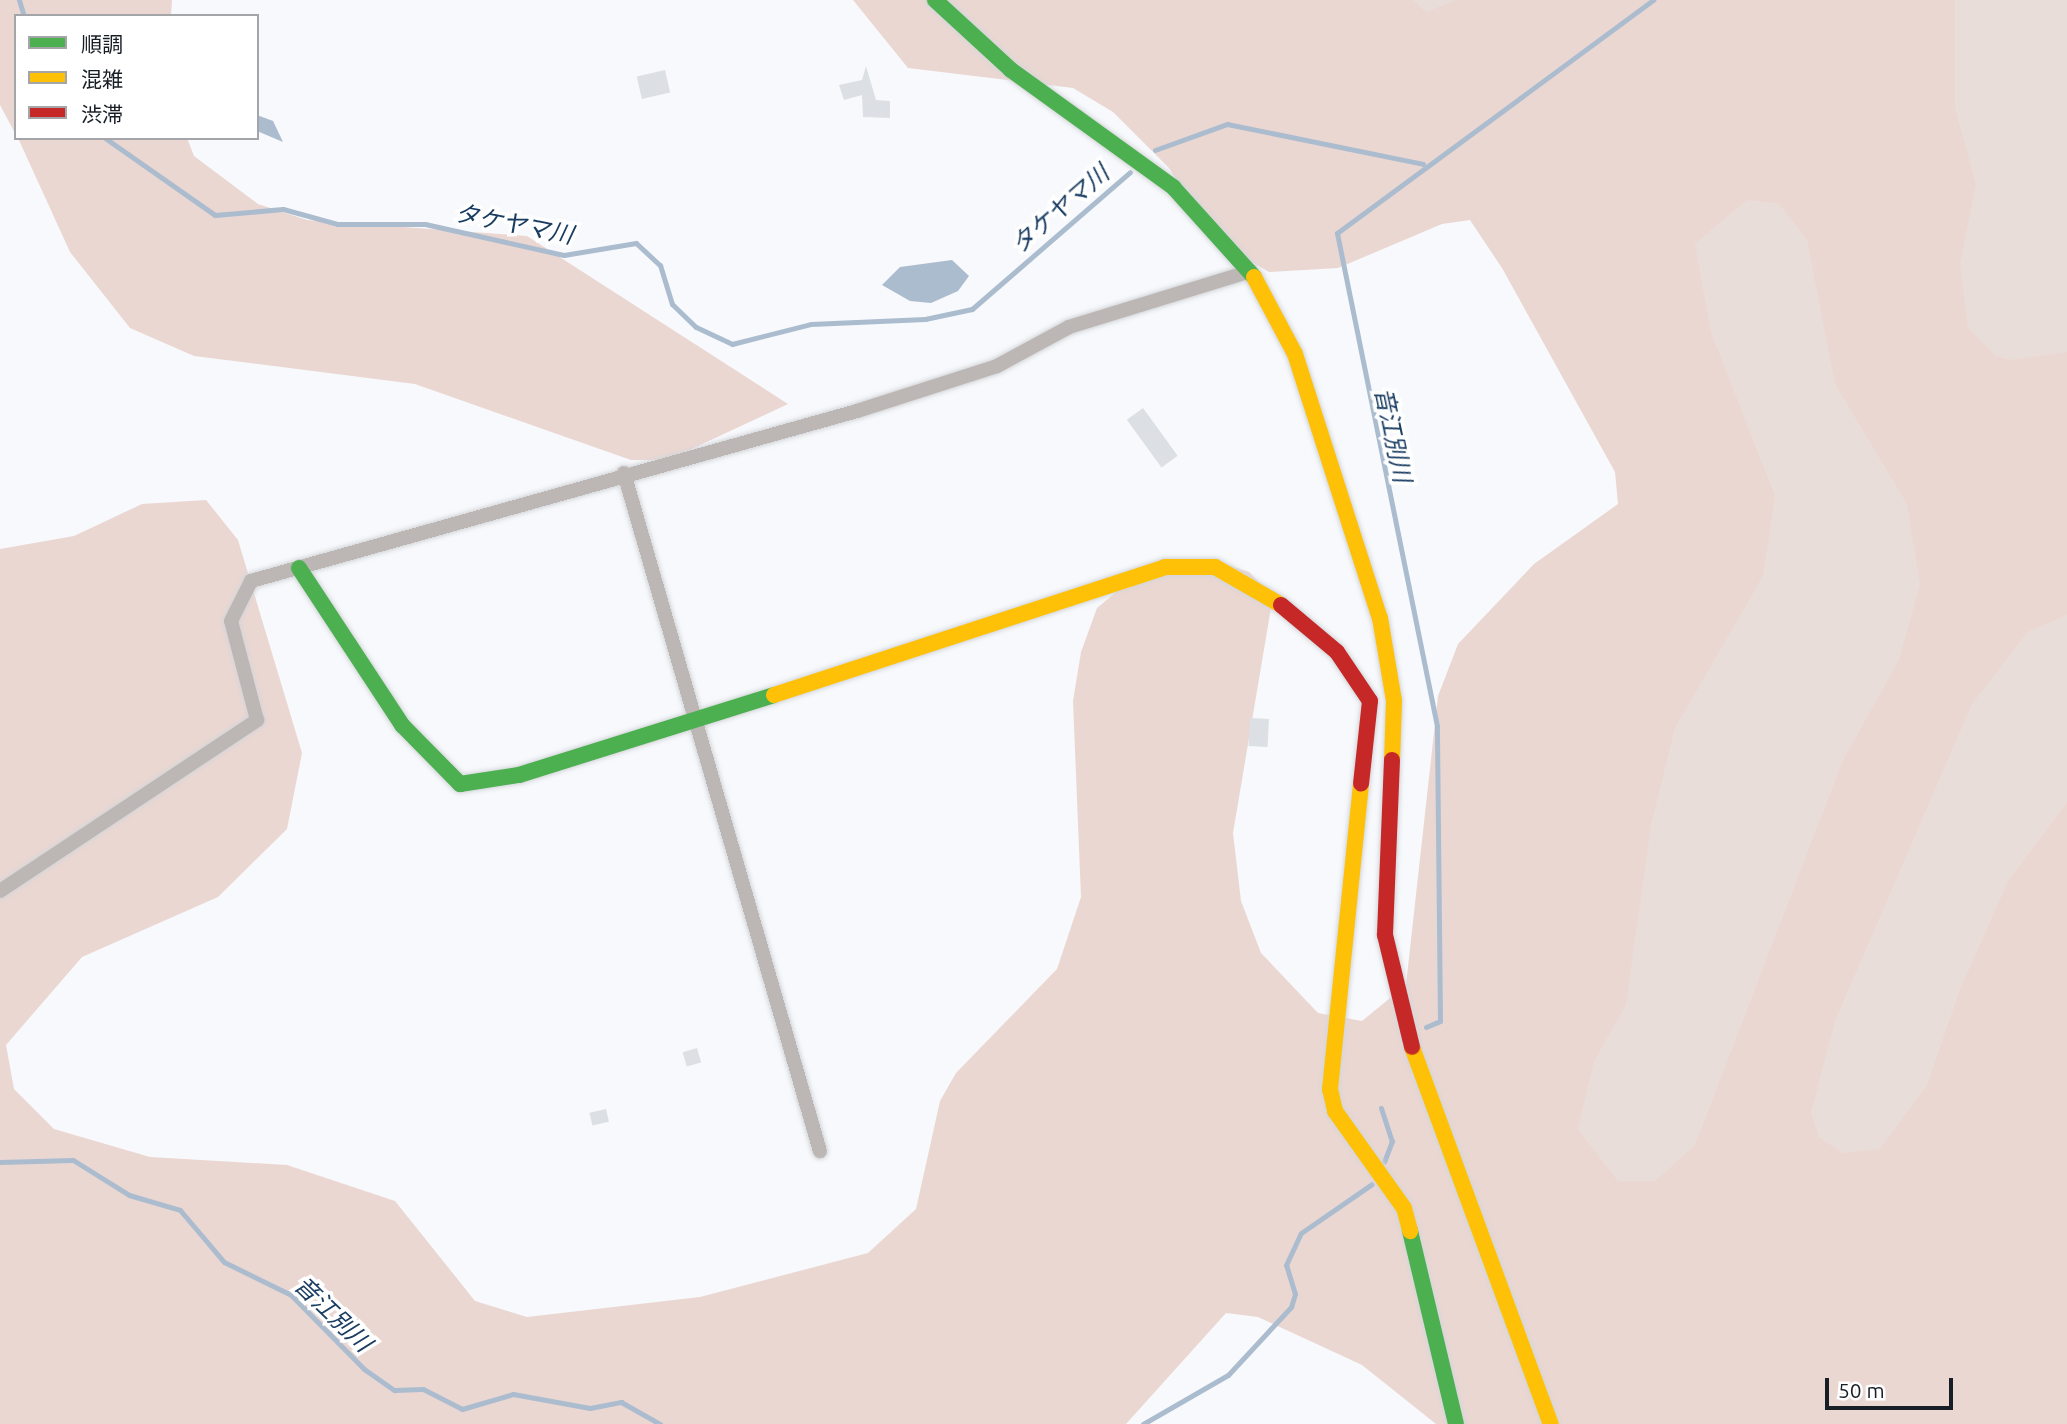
<!DOCTYPE html>
<meta charset="utf-8">
<style>
body{margin:0}
#map{position:relative;width:2067px;height:1424px;overflow:hidden;background:#f7f9fc;font-family:Ubuntu,"Noto Sans JP",sans-serif}
div>[style]{position:absolute}
.green>*{inset:0;background:#e9ddda}
.forest>*{inset:0;background:#ebd7d2}
.water>*{inset:0;background:#abbccf}
.stream>*{height:5px;margin:-2.5px;padding:0 2.5px;transform-origin:2.5px;border-radius:2.5px;background:#abbccf}
.building>*{inset:0;background:#dce0e5;transform-origin:0 0}
.roads{filter:drop-shadow(0 0 2px #d4d6d9) drop-shadow(0 0 2px #d4d6d9)}
.street>*{height:14px;margin:-7px;padding:0 7px;transform-origin:7px;border-radius:7px;background:#bcb7b5}
.fast>*{height:16px;margin:-8px;padding:0 8px;transform-origin:8px;border-radius:8px;background:#4caf50}
.slow>*{height:16px;margin:-8px;padding:0 8px;transform-origin:8px;border-radius:8px;background:#ffc107}
.jam>*{height:16px;margin:-8px;padding:0 8px;transform-origin:8px;border-radius:8px;background:#c62828}
span{translate:-50% -50%;white-space:nowrap;text-align:center;line-height:1.15;-webkit-text-stroke:7px #fff;paint-order:stroke}
.water-label{font-size:24px;color:#193c61;font-style:italic}
.legend{position:absolute;left:14px;top:14px;width:245px;height:126px;box-sizing:border-box;background:#fff;border:2px solid #a3a5a8;margin:0;padding:9px 12px;list-style:none;font-size:21px;color:#181e25}
.legend li{display:flex;align-items:center;gap:14px;height:35px}
.legend b{width:35px;border:2px solid #a3a5a8}
.scale{position:absolute;left:1825px;top:1378px;width:128px;height:32px;box-sizing:border-box;border:4px solid #181e25;border-top:0;padding-left:9px;font-size:21px;line-height:24px;white-space:nowrap;color:#181e25;-webkit-text-stroke:5px #fff;paint-order:stroke}
</style>
<div id="map">
<div class="green">
<i style="clip-path:polygon(1068px 0,2067px 0,2067px 1269px,1864px 1309px,1505px 1135px,1677px 599px,1458px 89px)"></i>
</div>
<div class="forest">
<i style="clip-path:polygon(0 0,172px 0,171px 16px,16px 16px,16px 135px,0 105px)"></i>
<i style="clip-path:polygon(evenodd,853px 0,1413px 0,1426px 12px,1456px 0,1955px 0,1955px 108px,1976px 184px,1960px 264px,1968px 328px,1996px 356px,2012px 360px,2067px 352px,2067px 615px,2028px 632px,1972px 704px,1835px 1021px,1811px 1113px,1819px 1137px,1843px 1153px,1880px 1149px,1927px 1085px,1960px 989px,2008px 881px,2067px 802px,2067px 1424px,1436px 1424px,1362px 1365px,1258px 1317px,1226px 1313px,1126px 1424px,0 1424px,0 549px,74px 536px,142px 504px,206px 500px,238px 540px,302px 753px,287px 829px,218px 897px,82px 957px,6px 1045px,14px 1089px,54px 1129px,150px 1157px,287px 1165px,395px 1201px,475px 1301px,527px 1317px,700px 1297px,868px 1253px,916px 1209px,940px 1101px,956px 1073px,1057px 969px,1081px 897px,1073px 701px,1081px 652px,1097px 608px,1145px 568px,1225px 564px,1249px 572px,1273px 596px,1233px 833px,1241px 901px,1261px 953px,1318px 1013px,1362px 1021px,1406px 985px,1438px 696px,1458px 644px,1534px 564px,1618px 504px,1615px 472px,1502px 268px,1470px 220px,1442px 224px,1338px 268px,1269px 272px,1213px 240px,1169px 168px,1113px 112px,1073px 88px,908px 68px,853px 0,1747px 200px,1779px 204px,1807px 240px,1835px 384px,1907px 504px,1920px 584px,1899px 660px,1843px 760px,1695px 1145px,1655px 1181px,1618px 1181px,1578px 1129px,1594px 1061px,1626px 1005px,1651px 825px,1675px 728px,1763px 576px,1775px 496px,1711px 332px,1695px 244px,1747px 200px)"></i>
<i style="clip-path:polygon(18px 138px,187px 138px,194px 156px,258px 204px,307px 220px,527px 236px,788px 404px,668px 460px,631px 460px,415px 384px,194px 356px,130px 328px,70px 252px)"></i>
</div>
<div class="water">
<i style="clip-path:polygon(257px 115px,273px 121px,283px 142px,257px 131px)"></i>
<i style="clip-path:polygon(952px 260px,969px 276px,958px 291px,931px 303px,910px 301px,882px 285px,900px 267px)"></i>
</div>
<div class="stream">
<i style="left:19px;top:0;width:17px;rotate:73deg"></i>
<i style="left:105px;top:138px;width:134px;rotate:35deg"></i>
<i style="left:215px;top:215px;width:68px;rotate:-5deg"></i>
<i style="left:283px;top:209px;width:57px;rotate:15.3deg"></i>
<i style="left:338px;top:224px;width:87px"></i>
<i style="left:425px;top:224px;width:142px;rotate:12.6deg"></i>
<i style="left:564px;top:255px;width:73px;rotate:-9.5deg"></i>
<i style="left:636px;top:243px;width:33px;rotate:43deg"></i>
<i style="left:660px;top:265px;width:41px;rotate:72.9deg"></i>
<i style="left:672px;top:304px;width:33px;rotate:44deg"></i>
<i style="left:696px;top:327px;width:40px;rotate:25deg"></i>
<i style="left:732px;top:344px;width:81px;rotate:-14.2deg"></i>
<i style="left:811px;top:324px;width:114px;rotate:-2.5deg"></i>
<i style="left:925px;top:319px;width:48px;rotate:-12deg"></i>
<i style="left:972px;top:309px;width:209px;rotate:-40.9deg"></i>
<i style="left:1155px;top:150px;width:77px;rotate:-19.9deg"></i>
<i style="left:1227px;top:124px;width:200px;rotate:11.5deg"></i>
<i style="left:1426px;top:1027px;width:15px;rotate:-23deg"></i>
<i style="left:1440px;top:1021px;width:295px;rotate:-90.6deg"></i>
<i style="left:1437px;top:726px;width:503px;rotate:-101.47deg"></i>
<i style="left:1337px;top:233px;width:393px;rotate:-36.4deg"></i>
<i style="left:1381px;top:1108px;width:35px;rotate:72deg"></i>
<i style="left:1392px;top:1141px;width:22px;rotate:111deg"></i>
<i style="left:0;top:1162px;width:73px;rotate:-1.6deg"></i>
<i style="left:73px;top:1160px;width:66px;rotate:32deg"></i>
<i style="left:129px;top:1195px;width:53px;rotate:16.4deg"></i>
<i style="left:180px;top:1210px;width:68px;rotate:49.8deg"></i>
<i style="left:224px;top:1262px;width:75px;rotate:26.2deg"></i>
<i style="left:291px;top:1295px;width:104px;rotate:45.4deg"></i>
<i style="left:364px;top:1369px;width:37px;rotate:35deg"></i>
<i style="left:394px;top:1390px;width:29px;rotate:-2deg"></i>
<i style="left:423px;top:1389px;width:44px;rotate:27.1deg"></i>
<i style="left:462px;top:1409px;width:53px;rotate:-16.4deg"></i>
<i style="left:513px;top:1394px;width:78px;rotate:10.3deg"></i>
<i style="left:590px;top:1408px;width:32px;rotate:-11deg"></i>
<i style="left:621px;top:1402px;width:45px;rotate:29.4deg"></i>
<i style="left:1143px;top:1424px;width:98px;rotate:-30deg"></i>
<i style="left:1228px;top:1375px;width:93px;rotate:-47.2deg"></i>
<i style="left:1291px;top:1307px;width:14px;rotate:-73deg"></i>
<i style="left:1295px;top:1294px;width:30px;rotate:-107deg"></i>
<i style="left:1286px;top:1265px;width:35px;rotate:-65deg"></i>
<i style="left:1301px;top:1233px;width:86px;rotate:-34.6deg"></i>
</div>
<div class="building">
<i style="clip-path:polygon(866px 66px,876px 100px,890px 101px,890px 118px,863px 117px,862px 95px,844px 100px,839px 85px,862px 80px)"></i>
<i style="left:665px;top:70px;width:23px;height:29px;rotate:77deg"></i>
<i style="left:1143px;top:408px;width:59px;height:20px;rotate:54deg"></i>
<i style="left:1250px;top:718px;width:19px;height:28px;rotate:3deg"></i>
<i style="left:697px;top:1048px;width:15px;height:15px;rotate:74deg"></i>
<i style="left:606px;top:1109px;width:13px;height:17px;rotate:77deg"></i>
</div>
<div class="roads">
<div class="street">
<i style="left:624px;top:473px;width:706px;rotate:73.88deg"></i>
<i style="left:0;top:891px;width:309px;rotate:-33.6deg"></i>
<i style="left:257px;top:720px;width:102px;rotate:-104.7deg"></i>
<i style="left:231px;top:621px;width:45px;rotate:-63.4deg"></i>
<i style="left:251px;top:581px;width:629px;rotate:-15.67deg"></i>
<i style="left:857px;top:411px;width:147px;rotate:-17.8deg"></i>
<i style="left:997px;top:366px;width:82px;rotate:-28.4deg"></i>
<i style="left:1069px;top:327px;width:190px;rotate:-17.1deg"></i>
</div>
<div class="fast">
<i style="left:935px;top:0;width:103px;rotate:42.6deg"></i>
<i style="left:1011px;top:70px;width:200px;rotate:35.8deg"></i>
<i style="left:1173px;top:187px;width:121px;rotate:48deg"></i>
<i style="left:299px;top:568px;width:188px;rotate:56.7deg"></i>
<i style="left:402px;top:725px;width:83px;rotate:45.5deg"></i>
<i style="left:460px;top:784px;width:60px;rotate:-8.7deg"></i>
<i style="left:519px;top:775px;width:267px;rotate:-17.4deg"></i>
<i style="left:1410px;top:1231px;width:198px;rotate:76.6deg"></i>
</div>
<div class="slow">
<i style="left:1254px;top:277px;width:87px;rotate:62deg"></i>
<i style="left:1295px;top:354px;width:277px;rotate:72.2deg"></i>
<i style="left:1380px;top:618px;width:84px;rotate:80.4deg"></i>
<i style="left:1394px;top:701px;width:59px;rotate:91.9deg"></i>
<i style="left:774px;top:695px;width:411px;rotate:-18.1deg"></i>
<i style="left:1165px;top:567px;width:50px"></i>
<i style="left:1215px;top:567px;width:76px;rotate:29.9deg"></i>
<i style="left:1361px;top:784px;width:307px;rotate:95.8deg"></i>
<i style="left:1330px;top:1089px;width:23px;rotate:77deg"></i>
<i style="left:1335px;top:1111px;width:119px;rotate:54.6deg"></i>
<i style="left:1404px;top:1208px;width:24px;rotate:75deg"></i>
<i style="left:1412px;top:1047px;width:402px;rotate:69.8deg"></i>
</div>
<div class="jam">
<i style="left:1281px;top:605px;width:73px;rotate:40deg"></i>
<i style="left:1337px;top:652px;width:59px;rotate:56deg"></i>
<i style="left:1370px;top:701px;width:83px;rotate:96.2deg"></i>
<i style="left:1392px;top:760px;width:175px;rotate:92.3deg"></i>
<i style="left:1385px;top:935px;width:115px;rotate:76.4deg"></i>
</div>
</div>
<div class="water-label">
<span style="left:1060px;top:209px;rotate:-41deg">タケヤマ川</span>
<span style="left:514px;top:224px;rotate:11deg">タケヤマ川</span>
<span style="left:1393px;top:435px;rotate:78deg">音江別川</span>
<span style="left:333px;top:1314px;rotate:44deg">音江別川</span>
</div>
<ul class="legend">
<li><b style="height:9px;background:#4caf50"></b>順調</li>
<li><b style="height:9px;background:#ffc107"></b>混雑</li>
<li><b style="height:9px;background:#c62828"></b>渋滞</li>
</ul>
<div class="scale">50 m</div>
</div>
